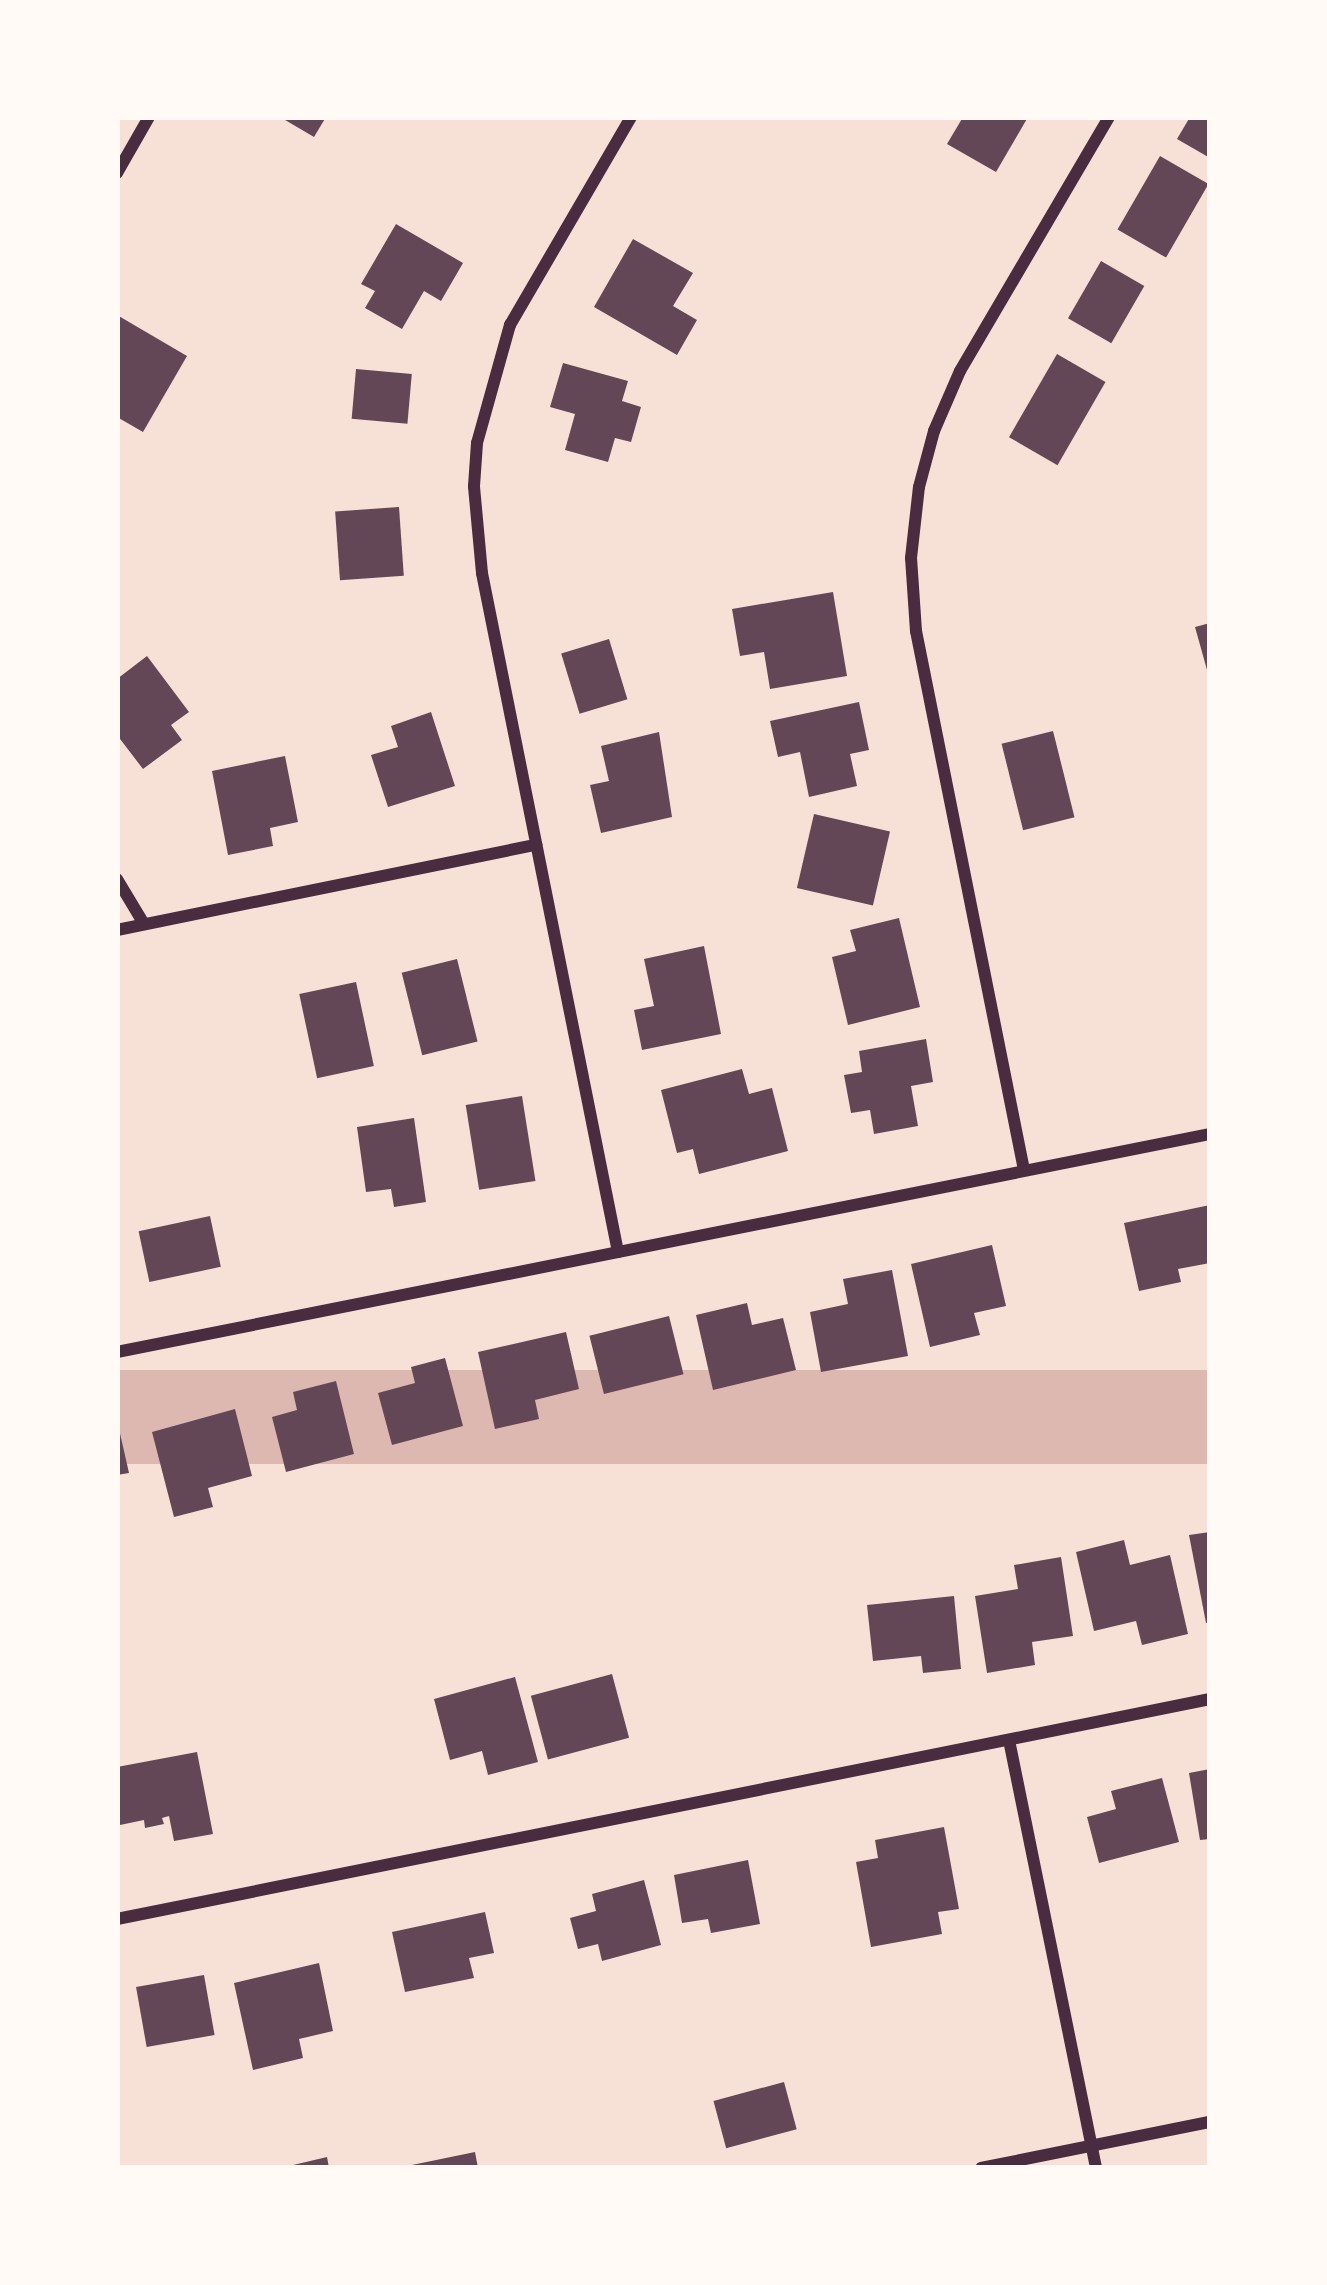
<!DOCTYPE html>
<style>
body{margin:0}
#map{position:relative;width:1327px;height:2285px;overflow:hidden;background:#f7e1d7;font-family:Karla,sans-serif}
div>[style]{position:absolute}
.water>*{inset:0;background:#dcb8b0;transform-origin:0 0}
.building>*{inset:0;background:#644757;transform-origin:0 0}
.minor>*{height:12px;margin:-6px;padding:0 6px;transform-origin:6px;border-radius:6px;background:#4a2c40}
span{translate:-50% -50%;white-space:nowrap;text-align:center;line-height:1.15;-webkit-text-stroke:10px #fffaf5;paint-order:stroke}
.frame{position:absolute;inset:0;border:120px solid #fffaf5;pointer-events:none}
</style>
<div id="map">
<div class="water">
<i style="left:1210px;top:1370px;width:94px;height:1114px;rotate:90deg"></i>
</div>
<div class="building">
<i style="clip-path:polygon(280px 117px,326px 117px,314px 137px)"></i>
<i style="clip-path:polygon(963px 117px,1028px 117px,996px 172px,947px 144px)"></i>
<i style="clip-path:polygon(1190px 117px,1210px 117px,1210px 158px,1177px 139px)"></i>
<i style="left:1160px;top:156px;width:56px;height:85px;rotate:30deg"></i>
<i style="clip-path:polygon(396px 224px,463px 263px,441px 301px,424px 291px,402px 329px,365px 308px,375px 291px,361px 284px)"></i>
<i style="clip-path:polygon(633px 239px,693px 273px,673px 306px,697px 320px,677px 355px,594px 307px)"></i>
<i style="left:1101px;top:261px;width:50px;height:66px;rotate:30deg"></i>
<i style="clip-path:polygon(117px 315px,187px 356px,143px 432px,117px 417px)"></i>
<i style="left:1057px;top:354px;width:56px;height:96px;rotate:30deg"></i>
<i style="clip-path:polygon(563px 363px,628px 381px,622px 401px,641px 407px,631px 442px,615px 438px,608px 462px,565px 450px,575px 414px,550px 407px)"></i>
<i style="left:356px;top:369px;width:56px;height:50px;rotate:5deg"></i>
<i style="left:399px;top:507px;width:69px;height:64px;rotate:86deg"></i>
<i style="clip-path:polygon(833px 592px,847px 676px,770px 689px,764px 652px,740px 656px,732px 609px)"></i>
<i style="clip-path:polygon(1210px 623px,1210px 677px,1209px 677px,1195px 627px)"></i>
<i style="left:609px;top:639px;width:63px;height:50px;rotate:73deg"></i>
<i style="clip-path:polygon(147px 656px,189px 712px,171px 725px,182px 740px,143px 769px,117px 735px,117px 679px)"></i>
<i style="clip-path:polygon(859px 702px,869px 750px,850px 754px,857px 786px,809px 797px,800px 752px,778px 757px,770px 721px)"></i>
<i style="clip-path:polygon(431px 712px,455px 786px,388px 807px,371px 755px,398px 747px,391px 726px)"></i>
<i style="left:1053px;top:731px;width:89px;height:53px;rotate:76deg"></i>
<i style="clip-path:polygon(659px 732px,672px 817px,601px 833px,590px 785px,609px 781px,601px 746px)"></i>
<i style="clip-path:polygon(285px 756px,298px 822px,270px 828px,273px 846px,228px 855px,212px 771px)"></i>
<i style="left:814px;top:814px;width:78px;height:76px;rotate:13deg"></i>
<i style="clip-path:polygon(899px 918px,920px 1007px,848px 1025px,832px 957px,856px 951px,850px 930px)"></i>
<i style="clip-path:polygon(704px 946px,721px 1034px,642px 1050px,634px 1010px,654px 1006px,644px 959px)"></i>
<i style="left:457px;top:959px;width:85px;height:57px;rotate:76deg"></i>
<i style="left:356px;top:982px;width:86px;height:58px;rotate:78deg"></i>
<i style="clip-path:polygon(926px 1039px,933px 1082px,911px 1086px,918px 1126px,874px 1134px,870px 1110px,851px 1113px,844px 1075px,862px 1072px,859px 1051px)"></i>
<i style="clip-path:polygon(742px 1069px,749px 1094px,772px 1088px,788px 1151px,699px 1174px,693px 1149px,677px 1153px,661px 1090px)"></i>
<i style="left:522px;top:1096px;width:86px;height:57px;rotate:81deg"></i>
<i style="clip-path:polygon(414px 1118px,426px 1202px,394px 1207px,391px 1189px,366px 1192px,357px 1127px)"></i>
<i style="clip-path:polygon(1210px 1205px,1210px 1263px,1178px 1269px,1181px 1282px,1139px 1291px,1124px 1223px)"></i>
<i style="left:210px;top:1216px;width:52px;height:73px;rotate:78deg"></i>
<i style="clip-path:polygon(992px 1245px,1006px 1306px,974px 1313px,980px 1335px,930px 1347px,911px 1264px)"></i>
<i style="clip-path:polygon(892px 1270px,908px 1356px,821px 1372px,810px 1312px,848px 1304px,843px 1279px)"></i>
<i style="clip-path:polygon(747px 1303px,752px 1325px,783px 1318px,796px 1370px,713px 1390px,696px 1315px)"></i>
<i style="left:669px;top:1316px;width:60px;height:82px;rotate:76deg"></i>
<i style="clip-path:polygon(566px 1332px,579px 1389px,535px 1400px,539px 1419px,495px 1429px,478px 1352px)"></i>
<i style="clip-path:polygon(445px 1358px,463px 1426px,392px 1445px,378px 1393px,415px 1383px,411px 1367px)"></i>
<i style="clip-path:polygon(336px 1381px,354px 1454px,286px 1472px,272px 1417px,297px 1410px,293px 1392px)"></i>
<i style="clip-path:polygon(235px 1409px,252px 1476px,208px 1488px,213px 1507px,174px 1517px,152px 1432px)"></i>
<i style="clip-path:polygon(119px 1429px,129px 1473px,117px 1475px,117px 1430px)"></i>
<i style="clip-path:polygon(1210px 1532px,1210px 1622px,1206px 1623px,1189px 1535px)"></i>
<i style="clip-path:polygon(1124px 1540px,1130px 1565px,1170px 1555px,1188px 1634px,1142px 1645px,1136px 1621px,1094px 1631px,1076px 1552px)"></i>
<i style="clip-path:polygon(1061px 1557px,1073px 1636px,1032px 1642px,1035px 1665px,987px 1673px,975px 1596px,1018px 1589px,1014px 1565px)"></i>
<i style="clip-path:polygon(954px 1596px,961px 1669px,923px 1673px,921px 1656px,873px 1661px,867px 1605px)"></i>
<i style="left:612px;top:1674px;width:66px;height:84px;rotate:75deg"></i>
<i style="clip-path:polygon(515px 1677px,538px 1762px,488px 1775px,482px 1751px,450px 1760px,434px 1699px)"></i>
<i style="clip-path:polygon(197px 1752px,213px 1834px,174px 1841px,169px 1816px,162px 1818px,164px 1824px,145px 1828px,144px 1820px,120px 1825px,117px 1767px)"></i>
<i style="clip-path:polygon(1210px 1769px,1210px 1839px,1200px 1840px,1189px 1773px)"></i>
<i style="clip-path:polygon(1162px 1778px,1179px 1842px,1099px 1863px,1087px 1817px,1116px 1809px,1111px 1791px)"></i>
<i style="clip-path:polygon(944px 1827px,959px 1909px,938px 1912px,942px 1934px,871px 1947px,856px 1862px,878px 1858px,875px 1840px)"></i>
<i style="clip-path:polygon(748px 1860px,760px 1924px,711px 1933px,708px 1919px,682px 1923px,674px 1875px)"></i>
<i style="clip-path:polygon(644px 1880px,661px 1945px,602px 1961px,598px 1944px,578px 1949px,570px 1918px,596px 1911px,592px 1894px)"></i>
<i style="clip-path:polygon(485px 1912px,494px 1953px,469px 1958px,474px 1978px,405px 1992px,392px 1932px)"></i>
<i style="clip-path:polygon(319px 1963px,333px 2031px,299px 2039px,303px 2058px,253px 2070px,234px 1983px)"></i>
<i style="left:204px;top:1975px;width:61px;height:69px;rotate:80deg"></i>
<i style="left:784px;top:2082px;width:49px;height:73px;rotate:75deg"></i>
<i style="clip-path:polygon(475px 2152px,478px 2168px,407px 2168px,407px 2166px)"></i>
<i style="clip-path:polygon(327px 2157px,329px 2168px,290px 2168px,289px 2166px)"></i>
</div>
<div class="minor">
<i style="left:117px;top:173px;width:64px;rotate:-60.3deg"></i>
<i style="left:117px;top:879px;width:52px;rotate:59deg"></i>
<i style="left:117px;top:930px;width:428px;rotate:-11.5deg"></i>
<i style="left:1024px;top:1170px;width:550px;rotate:-101.33deg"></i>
<i style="left:916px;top:631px;width:73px;rotate:-93.9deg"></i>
<i style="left:911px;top:558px;width:71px;rotate:-83.6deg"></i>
<i style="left:919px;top:487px;width:58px;rotate:-75deg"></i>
<i style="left:934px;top:431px;width:65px;rotate:-66.6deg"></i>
<i style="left:960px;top:371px;width:294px;rotate:-59.6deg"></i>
<i style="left:618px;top:1252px;width:692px;rotate:-101.33deg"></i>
<i style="left:482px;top:573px;width:87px;rotate:-95.3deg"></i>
<i style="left:474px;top:486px;width:43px;rotate:-86deg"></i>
<i style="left:477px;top:443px;width:123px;rotate:-74.4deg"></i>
<i style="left:510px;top:325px;width:241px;rotate:-59.8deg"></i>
<i style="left:117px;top:1352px;width:1115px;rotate:-11.28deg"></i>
<i style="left:1009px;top:1740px;width:437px;rotate:78.5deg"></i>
<i style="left:117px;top:1919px;width:1115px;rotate:-11.38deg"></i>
<i style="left:981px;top:2168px;width:234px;rotate:-11.4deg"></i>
</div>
<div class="frame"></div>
</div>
